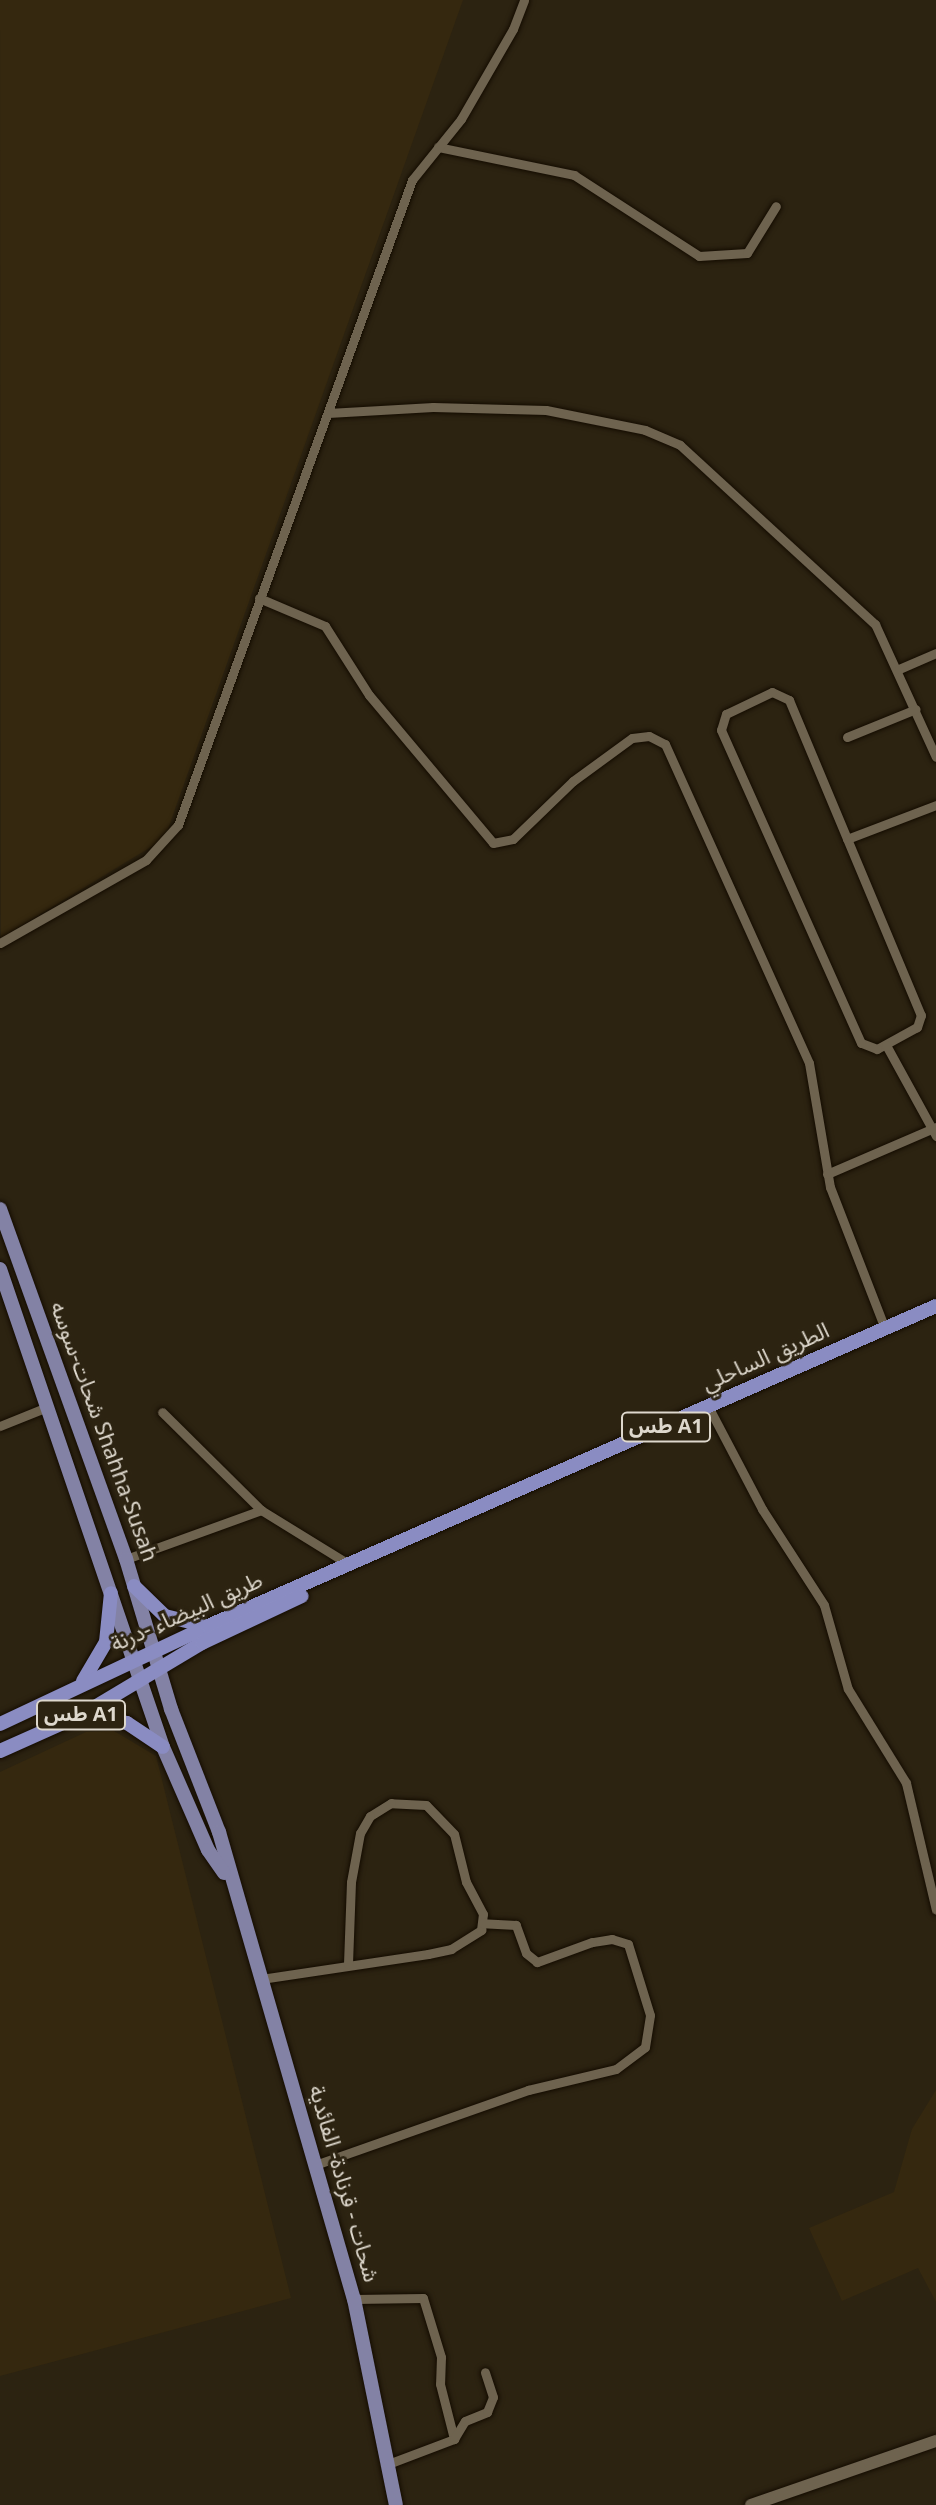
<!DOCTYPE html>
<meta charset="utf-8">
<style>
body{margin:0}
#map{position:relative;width:936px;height:2505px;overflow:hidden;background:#2c2311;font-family:Georgia,"Noto Sans Arabic",serif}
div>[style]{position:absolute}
.built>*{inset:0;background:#35280f}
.roads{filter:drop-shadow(0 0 2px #140c00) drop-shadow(0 0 2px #140c00)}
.minor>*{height:9px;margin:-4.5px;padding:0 4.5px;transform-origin:4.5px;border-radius:4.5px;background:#6e634f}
.secondary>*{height:12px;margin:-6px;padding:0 6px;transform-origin:6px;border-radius:6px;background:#6e634f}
.primary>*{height:14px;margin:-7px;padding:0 7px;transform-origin:7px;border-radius:7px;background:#8382a5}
.trunk>*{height:14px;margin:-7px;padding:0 7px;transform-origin:7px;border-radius:7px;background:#8a8cc2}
span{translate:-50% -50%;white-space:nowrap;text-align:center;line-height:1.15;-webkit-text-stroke:6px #2c2311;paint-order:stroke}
.shield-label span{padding:2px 6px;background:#2c2311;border:2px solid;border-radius:6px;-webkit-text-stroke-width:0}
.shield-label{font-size:20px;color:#ded8cd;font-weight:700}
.street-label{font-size:22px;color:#ded8cd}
</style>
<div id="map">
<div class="built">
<i style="clip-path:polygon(0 0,463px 0,167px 832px,156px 844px,1px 938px)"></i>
<i style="clip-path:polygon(114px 1731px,156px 1756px,291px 2298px,0 2376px,0 1772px,86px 1732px)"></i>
<i style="clip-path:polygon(936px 2090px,936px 2302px,918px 2268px,842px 2301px,809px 2228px,894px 2192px,912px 2129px)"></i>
</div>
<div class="roads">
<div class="minor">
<i style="left:438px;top:147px;width:139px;rotate:11.6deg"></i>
<i style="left:574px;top:175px;width:149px;rotate:32.9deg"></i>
<i style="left:699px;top:256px;width:48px;rotate:-3.6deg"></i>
<i style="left:747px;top:253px;width:55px;rotate:-58.3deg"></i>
<i style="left:328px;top:413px;width:105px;rotate:-3.3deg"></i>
<i style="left:433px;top:407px;width:113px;rotate:1.5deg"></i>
<i style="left:546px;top:410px;width:101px;rotate:11.4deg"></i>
<i style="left:645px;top:430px;width:38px;rotate:23deg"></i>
<i style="left:680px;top:445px;width:265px;rotate:42.6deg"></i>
<i style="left:875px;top:624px;width:146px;rotate:65.4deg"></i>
<i style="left:259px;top:598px;width:72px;rotate:23deg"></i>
<i style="left:325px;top:626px;width:82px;rotate:57.5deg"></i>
<i style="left:369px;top:695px;width:193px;rotate:50deg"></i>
<i style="left:493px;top:843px;width:20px;rotate:-11deg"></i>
<i style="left:513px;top:839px;width:83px;rotate:-44deg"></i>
<i style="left:573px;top:781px;width:73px;rotate:-36.1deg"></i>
<i style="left:632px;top:738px;width:17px;rotate:-7deg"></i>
<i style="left:649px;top:736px;width:18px;rotate:27deg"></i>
<i style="left:665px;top:744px;width:350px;rotate:65.7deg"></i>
<i style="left:809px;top:1063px;width:126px;rotate:80.4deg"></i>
<i style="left:830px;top:1187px;width:152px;rotate:68.8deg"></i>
<i style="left:899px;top:669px;width:40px;rotate:-23.4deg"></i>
<i style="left:772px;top:692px;width:19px;rotate:25deg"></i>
<i style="left:789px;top:700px;width:342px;rotate:67.3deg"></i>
<i style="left:921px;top:1015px;width:13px;rotate:108deg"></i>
<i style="left:917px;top:1027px;width:46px;rotate:151.2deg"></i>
<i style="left:877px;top:1049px;width:17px;rotate:-159deg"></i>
<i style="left:861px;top:1043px;width:343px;rotate:-114.1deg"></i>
<i style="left:721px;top:730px;width:17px;rotate:-73deg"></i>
<i style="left:726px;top:714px;width:51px;rotate:-25.6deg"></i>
<i style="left:847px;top:737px;width:74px;rotate:-22.1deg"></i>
<i style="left:847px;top:839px;width:95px;rotate:-20.9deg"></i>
<i style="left:0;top:943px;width:168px;rotate:-29.6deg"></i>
<i style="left:146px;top:860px;width:47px;rotate:-47.6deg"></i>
<i style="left:178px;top:825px;width:686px;rotate:-70.06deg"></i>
<i style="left:412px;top:180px;width:78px;rotate:-51.2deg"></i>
<i style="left:461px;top:119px;width:104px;rotate:-60deg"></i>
<i style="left:513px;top:29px;width:31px;rotate:-69deg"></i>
<i style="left:886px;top:1045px;width:104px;rotate:61.2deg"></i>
<i style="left:827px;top:1174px;width:119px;rotate:-23.3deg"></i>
<i style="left:709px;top:1408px;width:114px;rotate:62.3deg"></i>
<i style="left:762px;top:1509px;width:114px;rotate:57.1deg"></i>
<i style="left:824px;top:1605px;width:87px;rotate:74.1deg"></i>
<i style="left:848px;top:1689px;width:110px;rotate:58.3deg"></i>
<i style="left:906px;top:1783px;width:130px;rotate:76.7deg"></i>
<i style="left:0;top:1426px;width:51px;rotate:-22deg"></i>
<i style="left:261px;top:1510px;width:105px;rotate:31.7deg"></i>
<i style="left:126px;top:1559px;width:144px;rotate:-19.9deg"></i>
<i style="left:261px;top:1510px;width:139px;rotate:-135.3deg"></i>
<i style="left:261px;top:1979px;width:169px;rotate:-8.5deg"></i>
<i style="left:428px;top:1954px;width:24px;rotate:-12deg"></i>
<i style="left:451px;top:1949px;width:36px;rotate:-32deg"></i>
<i style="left:481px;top:1930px;width:16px;rotate:-83deg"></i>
<i style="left:483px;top:1914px;width:36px;rotate:-118deg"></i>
<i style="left:466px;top:1882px;width:49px;rotate:-104deg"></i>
<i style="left:454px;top:1834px;width:40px;rotate:-134deg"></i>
<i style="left:426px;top:1805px;width:35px;rotate:-177deg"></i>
<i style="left:391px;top:1803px;width:25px;rotate:148deg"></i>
<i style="left:370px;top:1816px;width:20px;rotate:120deg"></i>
<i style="left:360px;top:1833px;width:50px;rotate:100.4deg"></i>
<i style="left:351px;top:1882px;width:82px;rotate:92.1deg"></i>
<i style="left:315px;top:2165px;width:226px;rotate:-19.4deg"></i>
<i style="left:528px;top:2090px;width:90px;rotate:-13.4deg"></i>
<i style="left:616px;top:2069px;width:36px;rotate:-37deg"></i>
<i style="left:645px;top:2047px;width:32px;rotate:-81deg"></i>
<i style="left:650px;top:2015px;width:74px;rotate:-107.2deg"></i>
<i style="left:628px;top:1944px;width:17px;rotate:-163deg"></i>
<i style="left:612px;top:1939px;width:20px;rotate:171deg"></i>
<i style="left:592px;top:1942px;width:59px;rotate:160deg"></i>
<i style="left:537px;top:1962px;width:14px;rotate:-141deg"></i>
<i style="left:526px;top:1953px;width:30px;rotate:-110deg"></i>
<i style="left:516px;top:1925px;width:33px;rotate:-177deg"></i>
<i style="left:354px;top:2299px;width:69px;rotate:-0.8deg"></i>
<i style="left:423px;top:2298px;width:62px;rotate:73deg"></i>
<i style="left:441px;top:2357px;width:27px;rotate:92deg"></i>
<i style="left:440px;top:2384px;width:57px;rotate:75.7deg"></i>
<i style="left:388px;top:2464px;width:71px;rotate:-20.7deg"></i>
<i style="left:454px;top:2439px;width:21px;rotate:-59deg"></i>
<i style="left:465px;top:2421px;width:24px;rotate:-22deg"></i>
<i style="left:487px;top:2412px;width:16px;rotate:-68deg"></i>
<i style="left:493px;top:2397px;width:26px;rotate:-108deg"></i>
</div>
<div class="secondary">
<i style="left:751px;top:2505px;width:196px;rotate:-19.1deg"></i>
</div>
<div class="primary">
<i style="left:0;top:1209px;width:372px;rotate:70.2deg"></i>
<i style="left:126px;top:1559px;width:157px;rotate:73.3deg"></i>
<i style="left:171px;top:1709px;width:132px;rotate:68.7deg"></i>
<i style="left:219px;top:1832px;width:486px;rotate:73.9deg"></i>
<i style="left:354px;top:2299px;width:210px;rotate:78.5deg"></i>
<i style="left:0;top:1269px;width:505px;rotate:71.17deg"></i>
<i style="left:163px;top:1747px;width:112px;rotate:66.4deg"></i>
<i style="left:208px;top:1850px;width:28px;rotate:55deg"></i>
</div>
<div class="trunk">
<i style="left:134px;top:1586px;width:43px;rotate:44.1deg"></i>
<i style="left:165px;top:1616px;width:43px;rotate:13.4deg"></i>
<i style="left:83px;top:1681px;width:45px;rotate:-59.5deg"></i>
<i style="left:106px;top:1642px;width:49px;rotate:-84.2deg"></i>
<i style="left:85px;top:1713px;width:43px;rotate:13.4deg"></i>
<i style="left:127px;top:1723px;width:43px;rotate:33.7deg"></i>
<i style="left:0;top:1724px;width:230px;rotate:-25.2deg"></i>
<i style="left:208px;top:1626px;width:795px;rotate:-23.73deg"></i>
<i style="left:0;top:1751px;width:93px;rotate:-24.1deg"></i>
<i style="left:85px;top:1713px;width:136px;rotate:-30.9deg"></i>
<i style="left:202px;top:1643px;width:110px;rotate:-25.2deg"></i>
</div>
</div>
<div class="shield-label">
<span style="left:666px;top:1427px">طس A1</span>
<span style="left:81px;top:1715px">طس A1</span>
</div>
<div class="street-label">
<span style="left:766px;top:1358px;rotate:-24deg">الطريق الساحلي</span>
<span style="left:103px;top:1432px;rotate:70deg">شحات-سوسه Shahha-Susah</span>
<span style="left:187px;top:1613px;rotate:-24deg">طريق البيضاء -درنة</span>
<span style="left:343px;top:2184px;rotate:74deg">شحات - قرنادة- الفائدية</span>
</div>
</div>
